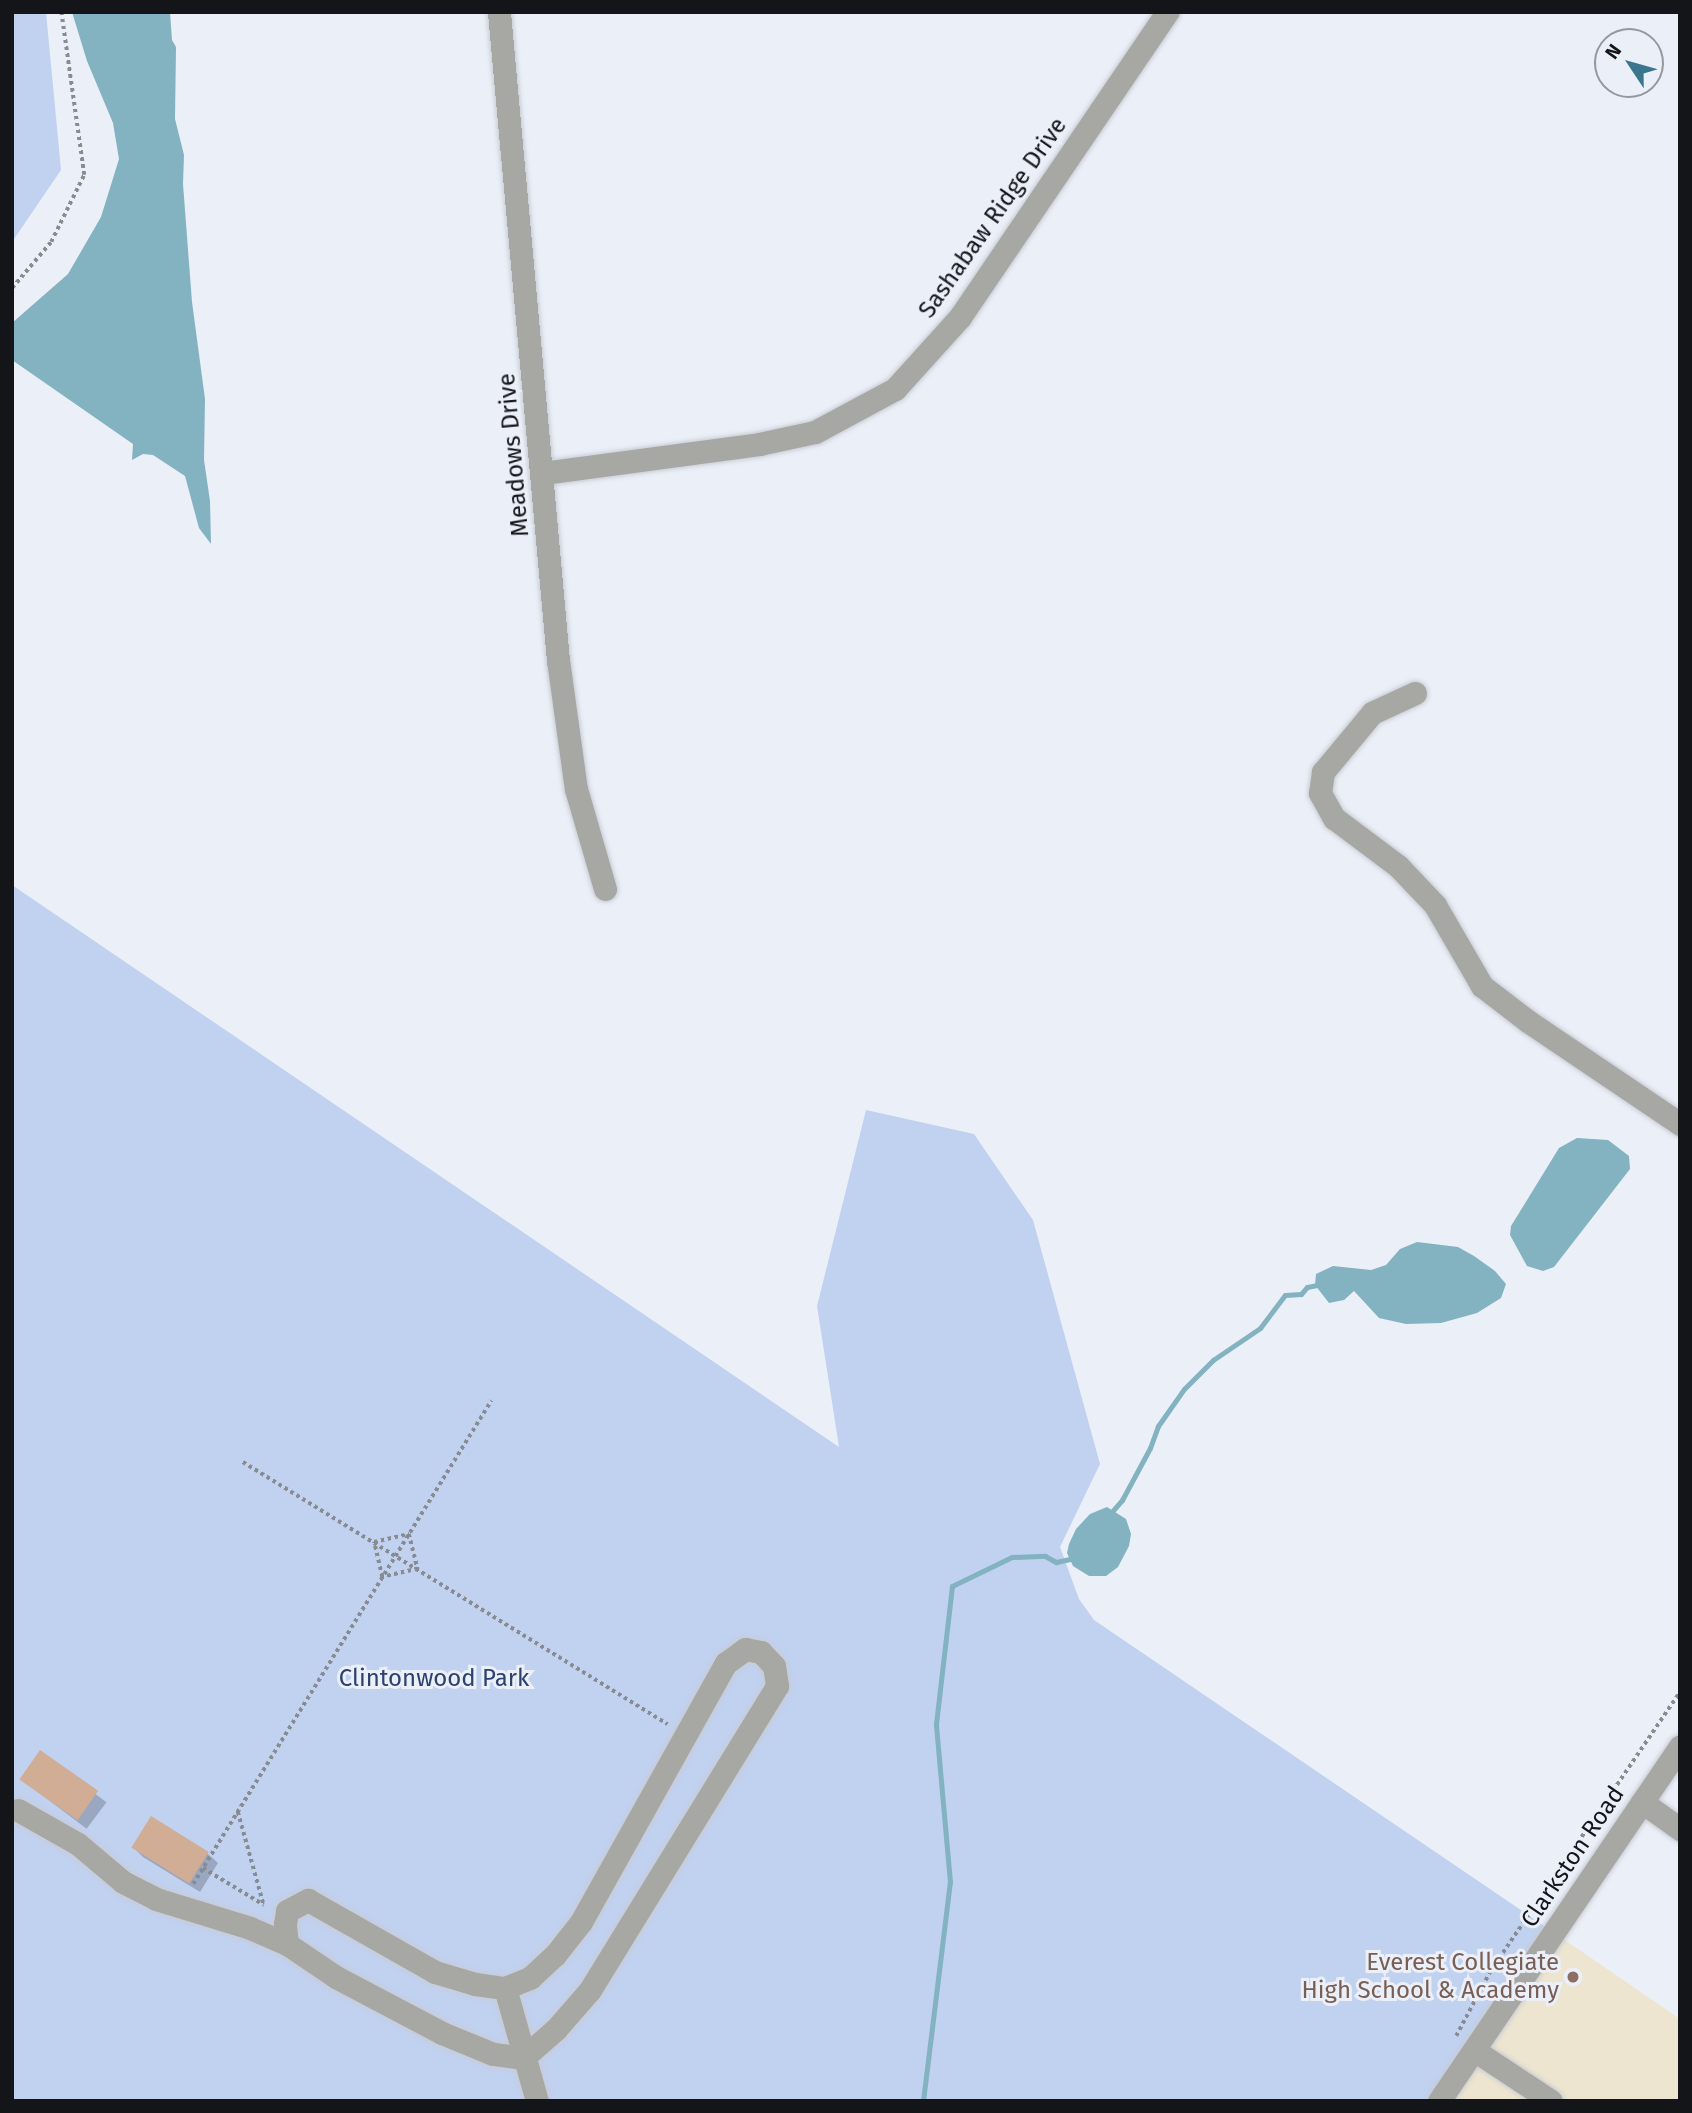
<!DOCTYPE html>
<style>
body{margin:0}
#map{position:relative;width:1692px;height:2113px;overflow:hidden;background:#ebeff8;font-family:"Fira Sans",sans-serif}
div>[style]{position:absolute}
.education>*{inset:0;background:#ede5cf}
.green>*{inset:0;background:#c1d1f0}
.water>*{inset:0;background:#83b2c0}
.shadow>*{inset:0;background:#0003;transform-origin:0 0}
.stream>*{height:5px;margin:-2.5px;padding:0 2.5px;transform-origin:2.5px;border-radius:2.5px;background:#83b2c0}
.building>*{inset:0;background:#d0ad94;transform-origin:0 0}
.path>*{height:3.5px;margin-top:-1.75px;transform-origin:0;background:repeating-linear-gradient(90deg,#888b92 0 3.5px,transparent 0 7px)}
.roads{filter:drop-shadow(0 0 2px #c8ccd4) drop-shadow(0 0 2px #c8ccd4)}
.minor>*{height:23px;margin:-11.5px;padding:0 11.5px;transform-origin:11.5px;border-radius:11.5px;background:#a7a7a3}
.dots>*{width:19px;height:19px;translate:-50% -50%;box-sizing:border-box;border:4px solid #ebeff8;border-radius:50%}
span{translate:-50% -50%;white-space:nowrap;text-align:center;line-height:1.15;-webkit-text-stroke:6px #ebeff8;paint-order:stroke}
.street-label{font-size:24px;color:#131518}
.park-label{font-size:24px;color:#2b416f}
.education-label{font-size:24px;color:#785e54}
.right{translate:-100% -50%;text-align:right}
.frame{position:absolute;inset:0;border:14px solid #131518;pointer-events:none}
.north{position:absolute;left:1594px;top:28px;width:70px;height:70px;box-sizing:border-box;background:#ebeff8;border:2px solid #95989e;border-radius:50%;rotate:306deg;font-size:19px;font-weight:700;line-height:28px;text-align:center;color:#131518}
.north::after{content:'';display:block;margin:auto;width:24px;height:32px;background:#3a768e;clip-path:polygon(50% 0,100% 100%,50% 72%,0 100%)}
</style>
<div id="map">
<div class="education">
<i style="clip-path:polygon(1556px 1934px,1680px 2019px,1680px 2101px,1443px 2101px)"></i>
</div>
<div class="green">
<i style="clip-path:polygon(12px 12px,46px 12px,61px 170px,12px 242px)"></i>
<i style="clip-path:polygon(12px 885px,839px 1447px,817px 1306px,866px 1110px,974px 1134px,1033px 1220px,1100px 1464px,1060px 1547px,1079px 1599px,1094px 1620px,1556px 1934px,1443px 2101px,12px 2101px)"></i>
</div>
<div class="water">
<i style="clip-path:polygon(72px 12px,170px 12px,172px 40px,176px 47px,175px 119px,184px 155px,183px 184px,192px 302px,205px 399px,204px 460px,210px 501px,211px 544px,199px 528px,185px 476px,153px 455px,143px 454px,132px 460px,133px 444px,12px 360px,12px 323px,68px 274px,101px 217px,119px 159px,113px 123px,87px 61px)"></i>
<i style="clip-path:polygon(1577px 1138px,1608px 1140px,1629px 1156px,1630px 1169px,1554px 1267px,1543px 1271px,1527px 1266px,1510px 1235px,1511px 1226px,1559px 1148px)"></i>
<i style="clip-path:polygon(1417px 1242px,1458px 1247px,1474px 1256px,1495px 1271px,1506px 1284px,1501px 1298px,1477px 1313px,1441px 1323px,1406px 1324px,1379px 1318px,1354px 1291px,1344px 1300px,1329px 1303px,1315px 1285px,1316px 1274px,1333px 1266px,1371px 1270px,1386px 1265px,1400px 1249px)"></i>
<i style="clip-path:polygon(1107px 1507px,1126px 1519px,1131px 1534px,1129px 1546px,1118px 1567px,1106px 1576px,1089px 1576px,1073px 1566px,1067px 1553px,1069px 1544px,1076px 1529px,1090px 1514px)"></i>
</div>
<div class="shadow">
<i style="left:41px;top:1753px;width:82px;height:33px;rotate:37deg"></i>
<i style="clip-path:polygon(151px 1818px,208px 1854px,218px 1863px,200px 1892px,143px 1857px,133px 1847px)"></i>
</div>
<div class="stream">
<i style="left:1109px;top:1515px;width:20px;rotate:-49deg"></i>
<i style="left:1122px;top:1500px;width:59px;rotate:-61.7deg"></i>
<i style="left:1150px;top:1448px;width:23px;rotate:-70deg"></i>
<i style="left:1158px;top:1426px;width:45px;rotate:-54.9deg"></i>
<i style="left:1184px;top:1389px;width:41px;rotate:-45deg"></i>
<i style="left:1213px;top:1360px;width:57px;rotate:-34.2deg"></i>
<i style="left:1260px;top:1328px;width:41px;rotate:-52.9deg"></i>
<i style="left:1285px;top:1295px;width:16px;rotate:-4deg"></i>
<i style="left:1301px;top:1294px;width:9px;rotate:-49deg"></i>
<i style="left:1307px;top:1287px;width:15px;rotate:-11deg"></i>
<i style="left:923px;top:2101px;width:221px;rotate:-83deg"></i>
<i style="left:950px;top:1882px;width:159px;rotate:-95.1deg"></i>
<i style="left:936px;top:1724px;width:139px;rotate:-83.4deg"></i>
<i style="left:952px;top:1586px;width:67px;rotate:-25.8deg"></i>
<i style="left:1012px;top:1557px;width:33px;rotate:-2deg"></i>
<i style="left:1045px;top:1556px;width:13px;rotate:29deg"></i>
<i style="left:1056px;top:1562px;width:19px;rotate:-12deg"></i>
</div>
<div class="building">
<i style="left:40px;top:1750px;width:71px;height:36px;rotate:35deg"></i>
<i style="left:151px;top:1816px;width:68px;height:37px;rotate:32deg"></i>
</div>
<div class="path">
<i style="left:12px;top:288px;width:60px;rotate:-49.7deg"></i>
<i style="left:51px;top:242px;width:75px;rotate:-63.8deg"></i>
<i style="left:84px;top:175px;width:165px;rotate:-98deg"></i>
<i style="left:243px;top:1462px;width:499px;rotate:31.7deg"></i>
<i style="left:409px;top:1534px;width:36px;rotate:76deg"></i>
<i style="left:418px;top:1569px;width:37px;rotate:167deg"></i>
<i style="left:382px;top:1577px;width:36px;rotate:-103deg"></i>
<i style="left:374px;top:1542px;width:36px;rotate:-13deg"></i>
<i style="left:238px;top:1812px;width:98px;rotate:74.5deg"></i>
<i style="left:203px;top:1868px;width:71px;rotate:31.2deg"></i>
<i style="left:193px;top:1884px;width:568px;rotate:-58.33deg"></i>
<i style="left:1456px;top:2036px;width:75px;rotate:-62.1deg"></i>
<i style="left:1491px;top:1970px;width:336px;rotate:-55.8deg"></i>
</div>
<div class="roads">
<div class="minor">
<i style="left:499px;top:12px;width:651px;rotate:84.8deg"></i>
<i style="left:558px;top:660px;width:130px;rotate:82.1deg"></i>
<i style="left:576px;top:789px;width:104px;rotate:73.8deg"></i>
<i style="left:543px;top:473px;width:218px;rotate:-7.6deg"></i>
<i style="left:759px;top:444px;width:57px;rotate:-12.1deg"></i>
<i style="left:815px;top:432px;width:91px;rotate:-28.3deg"></i>
<i style="left:895px;top:389px;width:97px;rotate:-47.9deg"></i>
<i style="left:960px;top:317px;width:369px;rotate:-55.8deg"></i>
<i style="left:1415px;top:693px;width:47px;rotate:155.1deg"></i>
<i style="left:1372px;top:713px;width:77px;rotate:129.7deg"></i>
<i style="left:1323px;top:772px;width:21px;rotate:98deg"></i>
<i style="left:1320px;top:793px;width:29px;rotate:61deg"></i>
<i style="left:1334px;top:818px;width:80px;rotate:36.9deg"></i>
<i style="left:1398px;top:866px;width:54px;rotate:46.5deg"></i>
<i style="left:1435px;top:905px;width:94px;rotate:59.9deg"></i>
<i style="left:1482px;top:986px;width:59px;rotate:37.5deg"></i>
<i style="left:1529px;top:1022px;width:182px;rotate:34deg"></i>
<i style="left:745px;top:1649px;width:16px;rotate:11deg"></i>
<i style="left:761px;top:1652px;width:19px;rotate:47deg"></i>
<i style="left:774px;top:1666px;width:20px;rotate:81deg"></i>
<i style="left:777px;top:1686px;width:357px;rotate:121.6deg"></i>
<i style="left:590px;top:1990px;width:52px;rotate:131.1deg"></i>
<i style="left:556px;top:2029px;width:44px;rotate:138.7deg"></i>
<i style="left:523px;top:2058px;width:30px;rotate:-172deg"></i>
<i style="left:493px;top:2054px;width:55px;rotate:-157.6deg"></i>
<i style="left:442px;top:2033px;width:120px;rotate:-152.2deg"></i>
<i style="left:336px;top:1977px;width:59px;rotate:-146deg"></i>
<i style="left:287px;top:1944px;width:20px;rotate:-96deg"></i>
<i style="left:285px;top:1924px;width:13px;rotate:-81deg"></i>
<i style="left:287px;top:1911px;width:24px;rotate:-28deg"></i>
<i style="left:308px;top:1900px;width:146px;rotate:29.6deg"></i>
<i style="left:435px;top:1972px;width:42px;rotate:16.7deg"></i>
<i style="left:475px;top:1984px;width:30px;rotate:8deg"></i>
<i style="left:505px;top:1988px;width:27px;rotate:-22deg"></i>
<i style="left:530px;top:1978px;width:34px;rotate:-43deg"></i>
<i style="left:555px;top:1955px;width:42px;rotate:-51.8deg"></i>
<i style="left:581px;top:1922px;width:297px;rotate:-60.8deg"></i>
<i style="left:726px;top:1663px;width:24px;rotate:-36deg"></i>
<i style="left:1642px;top:1802px;width:47px;rotate:35.4deg"></i>
<i style="left:18px;top:1810px;width:69px;rotate:29.5deg"></i>
<i style="left:78px;top:1844px;width:59px;rotate:40.2deg"></i>
<i style="left:123px;top:1882px;width:37px;rotate:27deg"></i>
<i style="left:156px;top:1899px;width:98px;rotate:17.1deg"></i>
<i style="left:250px;top:1928px;width:40px;rotate:23.4deg"></i>
<i style="left:505px;top:1988px;width:117px;rotate:74.2deg"></i>
<i style="left:1474px;top:2050px;width:92px;rotate:33.5deg"></i>
<i style="left:1439px;top:2101px;width:429px;rotate:-55.8deg"></i>
</div>
</div>
<div class="dots">
<i style="left:1573px;top:1977px;background:#8d6e63"></i>
</div>
<div class="street-label">
<span style="left:993px;top:218px;rotate:-55deg">Sashabaw Ridge Drive</span>
<span style="left:514px;top:455px;rotate:-95deg">Meadows Drive</span>
<span style="left:1573px;top:1857px;rotate:-56deg">Clarkston Road</span>
</div>
<div class="park-label">
<span style="left:434px;top:1679px">Clintonwood Park</span>
</div>
<div class="education-label">
<span class="right" style="left:1559px;top:1977px">Everest Collegiate<br>High School &amp; Academy</span>
</div>
<div class="frame"></div>
<div class="north">N</div>
</div>
